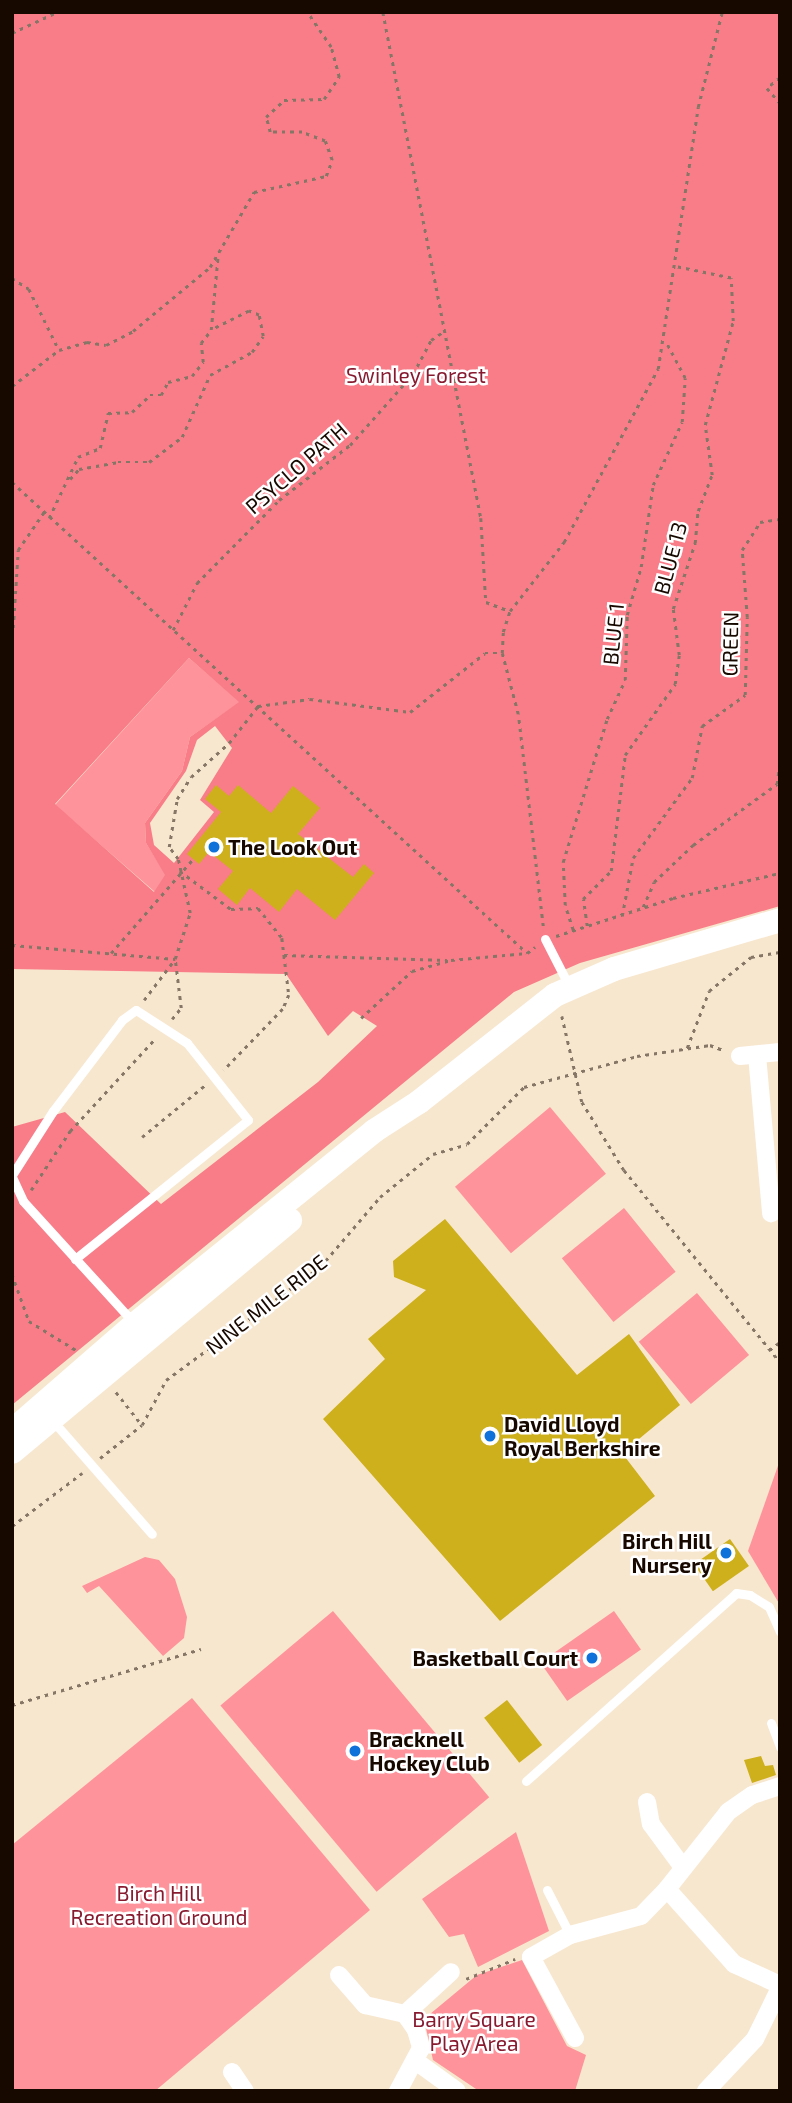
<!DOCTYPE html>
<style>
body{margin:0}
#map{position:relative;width:792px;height:2103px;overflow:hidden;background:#f8e7cf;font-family:"Exo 2",sans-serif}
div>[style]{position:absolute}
.green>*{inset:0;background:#fe939b;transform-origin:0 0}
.forest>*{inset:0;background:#f87d89}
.building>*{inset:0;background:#ceaf1c;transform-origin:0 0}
.path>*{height:2.5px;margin-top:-1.25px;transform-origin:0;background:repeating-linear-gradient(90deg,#867666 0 3.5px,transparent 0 8.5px)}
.service>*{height:9px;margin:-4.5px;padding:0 4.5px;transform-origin:4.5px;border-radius:4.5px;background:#fff}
.minor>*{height:18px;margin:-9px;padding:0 9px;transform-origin:9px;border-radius:9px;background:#fff}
.secondary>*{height:24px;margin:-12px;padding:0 12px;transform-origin:12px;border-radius:12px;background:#fff}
.dots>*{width:19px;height:19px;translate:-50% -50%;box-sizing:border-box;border:4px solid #fff;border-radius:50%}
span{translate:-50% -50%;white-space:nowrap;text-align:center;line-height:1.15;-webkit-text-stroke:5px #fff;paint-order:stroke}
.park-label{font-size:21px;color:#881a30}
.street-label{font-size:21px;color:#170800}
.poi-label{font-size:21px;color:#170800;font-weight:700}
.left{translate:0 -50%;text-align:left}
.right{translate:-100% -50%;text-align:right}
.frame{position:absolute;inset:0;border:14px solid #170800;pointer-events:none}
</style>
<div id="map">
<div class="green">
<i style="clip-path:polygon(189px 658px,240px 702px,190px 737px,182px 771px,145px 823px,146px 843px,166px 875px,155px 892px,55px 805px)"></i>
<i style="left:550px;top:1107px;width:87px;height:124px;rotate:50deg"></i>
<i style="left:624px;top:1208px;width:82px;height:80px;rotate:51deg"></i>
<i style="left:697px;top:1293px;width:81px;height:76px;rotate:50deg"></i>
<i style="clip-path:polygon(780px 1460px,780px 1605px,748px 1551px)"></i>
<i style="clip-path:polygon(145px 1557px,159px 1560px,175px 1579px,187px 1617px,184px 1638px,163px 1656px,99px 1586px,87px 1593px,82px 1586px)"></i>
<i style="left:333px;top:1611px;width:243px;height:147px;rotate:50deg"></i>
<i style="left:614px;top:1611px;width:47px;height:90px;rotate:55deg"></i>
<i style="clip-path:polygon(192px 1698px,370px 1910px,155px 2091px,12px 2091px,12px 1845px)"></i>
<i style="clip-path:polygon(516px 1832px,549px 1931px,478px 1967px,464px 1934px,449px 1937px,422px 1899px)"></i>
<i style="clip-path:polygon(522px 1960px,567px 2046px,586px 2055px,575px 2091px,479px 2091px,433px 2060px,424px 2019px,477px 1975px)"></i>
</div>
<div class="forest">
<i style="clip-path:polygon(evenodd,12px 12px,780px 12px,780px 906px,580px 963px,514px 992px,12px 1405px,12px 1127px,65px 1112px,161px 1204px,318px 1082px,377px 1026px,353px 1011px,328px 1036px,286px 974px,12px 969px,12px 12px,189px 658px,239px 702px,190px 737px,182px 771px,145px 823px,146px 843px,165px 875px,154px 892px,55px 804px,189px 658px,12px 12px,215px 726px,232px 748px,200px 800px,214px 812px,174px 863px,154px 845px,150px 823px,186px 771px,197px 740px,215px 726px)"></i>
</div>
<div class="building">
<i style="clip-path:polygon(216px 785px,229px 796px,238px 785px,271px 813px,293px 786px,320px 808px,298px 834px,353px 877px,364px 864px,374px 873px,335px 920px,297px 889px,279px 912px,250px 888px,237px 905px,218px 889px,233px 871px,209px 852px,199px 864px,187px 854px,221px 812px,205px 799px)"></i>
<i style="clip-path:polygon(445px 1219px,577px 1375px,629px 1334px,680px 1405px,622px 1453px,655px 1496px,500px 1621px,323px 1419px,385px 1359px,368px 1339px,426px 1290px,394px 1277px,393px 1261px)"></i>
<i style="left:730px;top:1539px;width:33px;height:44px;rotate:55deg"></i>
<i style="left:507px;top:1700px;width:57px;height:29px;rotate:52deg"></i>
<i style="clip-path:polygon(761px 1756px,765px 1766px,773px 1765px,776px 1775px,752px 1783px,744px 1760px)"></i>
</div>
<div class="path">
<i style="left:383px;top:12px;width:515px;rotate:79.04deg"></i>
<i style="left:481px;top:518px;width:84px;rotate:86.6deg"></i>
<i style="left:486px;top:602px;width:26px;rotate:21deg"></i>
<i style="left:12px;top:33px;width:50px;rotate:-25deg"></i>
<i style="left:780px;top:78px;width:16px;rotate:142deg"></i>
<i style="left:767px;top:88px;width:20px;rotate:49deg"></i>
<i style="left:12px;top:278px;width:20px;rotate:33deg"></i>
<i style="left:29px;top:289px;width:68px;rotate:63.8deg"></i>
<i style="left:12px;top:386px;width:59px;rotate:-37.5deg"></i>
<i style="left:59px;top:350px;width:29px;rotate:-16deg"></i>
<i style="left:87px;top:342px;width:19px;rotate:9deg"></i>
<i style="left:106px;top:345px;width:30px;rotate:-27deg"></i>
<i style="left:133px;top:331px;width:100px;rotate:-39.7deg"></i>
<i style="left:210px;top:267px;width:87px;rotate:-59.6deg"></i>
<i style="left:254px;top:192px;width:74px;rotate:-12.5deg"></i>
<i style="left:326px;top:176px;width:17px;rotate:-69deg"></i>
<i style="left:332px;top:160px;width:20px;rotate:-110deg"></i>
<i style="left:325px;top:141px;width:25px;rotate:-159deg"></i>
<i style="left:302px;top:132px;width:32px;rotate:180deg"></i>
<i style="left:270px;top:132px;width:16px;rotate:-105deg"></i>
<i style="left:266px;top:117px;width:25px;rotate:-43deg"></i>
<i style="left:284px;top:100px;width:40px;rotate:-1.4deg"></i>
<i style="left:324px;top:99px;width:27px;rotate:-56deg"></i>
<i style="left:339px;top:77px;width:31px;rotate:-105deg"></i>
<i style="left:331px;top:47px;width:42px;rotate:-124.4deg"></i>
<i style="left:70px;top:479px;width:13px;rotate:-48deg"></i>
<i style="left:79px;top:469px;width:40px;rotate:-10deg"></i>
<i style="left:118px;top:462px;width:31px"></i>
<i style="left:149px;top:462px;width:41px;rotate:-37.1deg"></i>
<i style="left:182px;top:437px;width:68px;rotate:-65.7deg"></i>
<i style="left:210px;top:375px;width:48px;rotate:-28.7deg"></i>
<i style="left:252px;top:352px;width:19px;rotate:-55deg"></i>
<i style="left:263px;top:336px;width:21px;rotate:-101deg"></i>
<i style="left:259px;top:315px;width:11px;rotate:-158deg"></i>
<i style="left:249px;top:311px;width:42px;rotate:153.4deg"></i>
<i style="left:12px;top:482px;width:698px;rotate:42.44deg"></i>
<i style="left:49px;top:518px;width:68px;rotate:-64.6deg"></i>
<i style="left:78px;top:457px;width:24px;rotate:-22deg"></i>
<i style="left:100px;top:448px;width:36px;rotate:-77deg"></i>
<i style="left:108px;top:413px;width:24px;rotate:-2deg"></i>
<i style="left:132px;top:412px;width:25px;rotate:-43deg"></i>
<i style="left:150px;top:395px;width:11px"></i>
<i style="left:161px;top:395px;width:15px;rotate:-62deg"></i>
<i style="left:168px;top:382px;width:25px;rotate:-14deg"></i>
<i style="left:192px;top:376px;width:18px;rotate:-52deg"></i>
<i style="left:203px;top:362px;width:19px;rotate:-96deg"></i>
<i style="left:201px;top:343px;width:16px;rotate:-52deg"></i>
<i style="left:211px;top:330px;width:75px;rotate:-84.7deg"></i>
<i style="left:13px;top:628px;width:78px;rotate:-86.3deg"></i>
<i style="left:18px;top:550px;width:46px;rotate:-55.6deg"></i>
<i style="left:173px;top:630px;width:53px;rotate:-62.9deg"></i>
<i style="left:197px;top:583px;width:117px;rotate:-45.3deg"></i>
<i style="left:279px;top:500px;width:90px;rotate:-37.8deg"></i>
<i style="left:350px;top:445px;width:95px;rotate:-48.4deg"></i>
<i style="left:413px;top:374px;width:38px;rotate:-62deg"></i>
<i style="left:431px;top:340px;width:14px;rotate:-34deg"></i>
<i style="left:180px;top:871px;width:64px;rotate:36.7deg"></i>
<i style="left:231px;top:909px;width:27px;rotate:-2deg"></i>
<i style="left:258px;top:908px;width:38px;rotate:51deg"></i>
<i style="left:282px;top:938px;width:57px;rotate:83deg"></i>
<i style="left:289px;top:995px;width:15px;rotate:113deg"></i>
<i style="left:283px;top:1009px;width:85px;rotate:134deg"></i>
<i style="left:643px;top:907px;width:27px;rotate:-66deg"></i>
<i style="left:654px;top:882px;width:54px;rotate:-43.5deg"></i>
<i style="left:693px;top:845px;width:104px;rotate:-36deg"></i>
<i style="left:777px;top:784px;width:25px;rotate:-83deg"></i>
<i style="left:622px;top:916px;width:59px;rotate:-79.3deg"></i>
<i style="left:633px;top:858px;width:99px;rotate:-53.6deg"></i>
<i style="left:692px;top:778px;width:53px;rotate:-79.1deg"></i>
<i style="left:702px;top:726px;width:53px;rotate:-35.8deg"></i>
<i style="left:745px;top:695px;width:78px;rotate:-88.5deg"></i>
<i style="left:747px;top:617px;width:67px;rotate:-94.3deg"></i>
<i style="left:742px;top:550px;width:33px;rotate:-57deg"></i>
<i style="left:760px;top:522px;width:20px;rotate:-9deg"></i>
<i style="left:543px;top:926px;width:213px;rotate:-96.7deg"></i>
<i style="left:518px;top:714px;width:63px;rotate:-104.7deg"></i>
<i style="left:502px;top:653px;width:21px;rotate:-87deg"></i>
<i style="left:503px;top:632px;width:22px;rotate:-72deg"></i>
<i style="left:510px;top:611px;width:88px;rotate:-52deg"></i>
<i style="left:564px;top:542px;width:197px;rotate:-61.5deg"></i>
<i style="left:658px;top:369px;width:265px;rotate:-81.3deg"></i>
<i style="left:698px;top:107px;width:98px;rotate:-75.8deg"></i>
<i style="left:587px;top:926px;width:27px;rotate:-98deg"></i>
<i style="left:583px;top:899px;width:40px;rotate:-45deg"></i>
<i style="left:611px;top:871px;width:117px;rotate:-83.1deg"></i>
<i style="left:625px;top:755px;width:87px;rotate:-54.8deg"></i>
<i style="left:675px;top:684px;width:29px;rotate:-82deg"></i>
<i style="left:679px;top:655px;width:46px;rotate:-97.4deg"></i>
<i style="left:673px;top:609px;width:70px;rotate:-71.6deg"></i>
<i style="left:695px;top:543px;width:32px;rotate:-85deg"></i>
<i style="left:698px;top:511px;width:39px;rotate:-69deg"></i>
<i style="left:712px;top:475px;width:50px;rotate:-98deg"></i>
<i style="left:705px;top:425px;width:108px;rotate:-74.9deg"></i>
<i style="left:733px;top:321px;width:43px;rotate:-92.7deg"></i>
<i style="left:731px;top:278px;width:59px;rotate:-168.3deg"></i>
<i style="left:573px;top:930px;width:26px;rotate:-108deg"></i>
<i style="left:565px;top:905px;width:43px;rotate:-92.7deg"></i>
<i style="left:563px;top:862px;width:150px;rotate:-72.9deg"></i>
<i style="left:607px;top:719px;width:43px;rotate:-65.2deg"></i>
<i style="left:625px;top:680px;width:65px;rotate:-88.2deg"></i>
<i style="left:627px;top:615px;width:50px;rotate:-73.7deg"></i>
<i style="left:641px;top:567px;width:83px;rotate:-81.7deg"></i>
<i style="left:653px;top:485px;width:69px;rotate:-65.3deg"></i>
<i style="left:682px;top:422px;width:44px;rotate:-86.1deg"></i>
<i style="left:685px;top:378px;width:38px;rotate:-118deg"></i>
<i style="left:556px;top:936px;width:123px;rotate:-18deg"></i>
<i style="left:673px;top:898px;width:110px;rotate:-13.2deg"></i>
<i style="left:12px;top:945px;width:164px;rotate:4.9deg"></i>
<i style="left:111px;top:953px;width:125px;rotate:-48.9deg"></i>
<i style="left:284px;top:955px;width:163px;rotate:1.8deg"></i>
<i style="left:144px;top:1000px;width:51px;rotate:-52.9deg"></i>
<i style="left:175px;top:959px;width:48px;rotate:-71.9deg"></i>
<i style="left:190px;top:913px;width:55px;rotate:-102.5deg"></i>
<i style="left:178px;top:859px;width:15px;rotate:-127deg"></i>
<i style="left:169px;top:847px;width:49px;rotate:-80.5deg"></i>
<i style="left:177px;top:799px;width:26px;rotate:-58deg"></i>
<i style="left:191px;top:777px;width:51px;rotate:-41.8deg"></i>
<i style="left:229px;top:743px;width:47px;rotate:-51.9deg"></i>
<i style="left:258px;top:706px;width:52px;rotate:-7.7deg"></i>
<i style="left:310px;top:699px;width:101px;rotate:7.4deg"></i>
<i style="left:410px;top:712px;width:95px;rotate:-38.2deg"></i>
<i style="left:485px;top:653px;width:17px"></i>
<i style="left:562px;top:1016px;width:88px;rotate:76.9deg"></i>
<i style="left:582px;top:1102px;width:80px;rotate:58.3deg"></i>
<i style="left:624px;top:1170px;width:247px;rotate:50.9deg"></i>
<i style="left:361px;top:1018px;width:69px;rotate:-42.7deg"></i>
<i style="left:412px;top:971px;width:41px;rotate:-15.8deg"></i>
<i style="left:451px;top:960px;width:76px;rotate:-5.3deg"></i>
<i style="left:527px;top:953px;width:10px;rotate:-37deg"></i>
<i style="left:172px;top:1019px;width:14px;rotate:-51deg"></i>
<i style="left:181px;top:1008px;width:49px;rotate:-97deg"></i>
<i style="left:687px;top:1048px;width:61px;rotate:-68.9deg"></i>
<i style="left:709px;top:991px;width:54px;rotate:-39deg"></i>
<i style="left:751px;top:957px;width:29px;rotate:-10deg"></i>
<i style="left:142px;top:1137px;width:82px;rotate:-39.5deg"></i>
<i style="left:31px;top:1190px;width:71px;rotate:-56.5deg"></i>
<i style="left:70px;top:1131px;width:125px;rotate:-47.3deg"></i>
<i style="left:12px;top:1274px;width:50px;rotate:70.1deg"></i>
<i style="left:29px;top:1321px;width:55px;rotate:31.7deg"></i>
<i style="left:769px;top:1350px;width:14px;rotate:-36deg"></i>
<i style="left:116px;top:1392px;width:42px;rotate:51.8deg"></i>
<i style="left:100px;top:1458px;width:53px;rotate:-38.2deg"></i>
<i style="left:142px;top:1425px;width:51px;rotate:-61.9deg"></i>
<i style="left:166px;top:1380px;width:191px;rotate:-36.3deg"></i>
<i style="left:320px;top:1267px;width:92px;rotate:-49.4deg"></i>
<i style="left:380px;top:1197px;width:68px;rotate:-39.1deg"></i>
<i style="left:433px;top:1154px;width:35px;rotate:-16deg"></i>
<i style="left:467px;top:1144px;width:81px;rotate:-45deg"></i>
<i style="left:524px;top:1087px;width:117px;rotate:-15.3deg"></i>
<i style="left:637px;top:1056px;width:74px;rotate:-8.6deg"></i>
<i style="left:710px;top:1045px;width:14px;rotate:21deg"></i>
<i style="left:12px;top:1526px;width:88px;rotate:-37.1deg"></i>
<i style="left:12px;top:1705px;width:197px;rotate:-16.5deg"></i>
<i style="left:466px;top:1979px;width:53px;rotate:-22.2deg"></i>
</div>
<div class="service">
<i style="left:545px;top:939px;width:53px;rotate:62.9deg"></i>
<i style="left:12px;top:1175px;width:76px;rotate:-57.4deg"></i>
<i style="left:53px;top:1111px;width:114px;rotate:-52.8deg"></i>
<i style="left:122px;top:1020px;width:17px;rotate:-36deg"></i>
<i style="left:136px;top:1010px;width:61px;rotate:32.9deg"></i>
<i style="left:187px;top:1043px;width:98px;rotate:51.6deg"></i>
<i style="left:248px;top:1120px;width:222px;rotate:141.2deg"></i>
<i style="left:12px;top:1177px;width:26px;rotate:65deg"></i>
<i style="left:23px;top:1201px;width:164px;rotate:47.7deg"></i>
<i style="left:53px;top:1421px;width:150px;rotate:48.8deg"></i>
<i style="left:771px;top:1723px;width:26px;rotate:69deg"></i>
<i style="left:526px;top:1781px;width:282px;rotate:-41.8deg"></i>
<i style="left:736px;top:1593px;width:14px;rotate:8deg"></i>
<i style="left:750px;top:1595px;width:22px;rotate:32deg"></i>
<i style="left:769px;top:1607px;width:27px;rotate:66deg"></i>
<i style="left:547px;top:1890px;width:51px;rotate:62.9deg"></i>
</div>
<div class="minor">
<i style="left:757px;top:1055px;width:159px;rotate:84.9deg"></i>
<i style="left:740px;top:1056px;width:40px;rotate:-5.7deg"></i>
<i style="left:780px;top:1786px;width:29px;rotate:162deg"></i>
<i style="left:752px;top:1795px;width:29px;rotate:145deg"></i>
<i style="left:728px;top:1812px;width:98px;rotate:128.4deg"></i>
<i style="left:667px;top:1889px;width:101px;rotate:48.2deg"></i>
<i style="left:734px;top:1964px;width:51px;rotate:24.5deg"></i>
<i style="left:647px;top:1802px;width:22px;rotate:80deg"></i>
<i style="left:651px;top:1824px;width:52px;rotate:53.6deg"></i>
<i style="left:339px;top:1975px;width:40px;rotate:49deg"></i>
<i style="left:365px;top:2005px;width:41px;rotate:12.7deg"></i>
<i style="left:405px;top:2014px;width:19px;rotate:55deg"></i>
<i style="left:416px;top:2030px;width:19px;rotate:74deg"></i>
<i style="left:421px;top:2048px;width:49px;rotate:118.1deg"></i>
<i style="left:405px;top:2014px;width:62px;rotate:-42.4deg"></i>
<i style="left:575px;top:2038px;width:92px;rotate:-118.5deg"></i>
<i style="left:531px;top:1957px;width:45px;rotate:-29.4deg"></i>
<i style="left:570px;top:1935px;width:73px;rotate:-15deg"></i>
<i style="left:641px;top:1916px;width:37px;rotate:-46deg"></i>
<i style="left:417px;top:2062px;width:49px;rotate:35.9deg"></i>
<i style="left:232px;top:2072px;width:23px;rotate:56deg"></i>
<i style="left:706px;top:2091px;width:71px;rotate:-46.7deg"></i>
<i style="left:755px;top:2039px;width:57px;rotate:-63.9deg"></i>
</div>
<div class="secondary">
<i style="left:12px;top:1431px;width:163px;rotate:-41deg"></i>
<i style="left:135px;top:1324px;width:307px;rotate:-38.9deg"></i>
<i style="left:374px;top:1131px;width:54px;rotate:-32.8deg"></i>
<i style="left:419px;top:1102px;width:173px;rotate:-38.2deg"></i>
<i style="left:555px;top:995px;width:64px;rotate:-23.8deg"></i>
<i style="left:614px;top:969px;width:173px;rotate:-16.4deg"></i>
<i style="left:12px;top:1452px;width:362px;rotate:-39.8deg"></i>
</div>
<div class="dots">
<i style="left:214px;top:847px;background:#0f72da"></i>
<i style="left:490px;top:1436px;background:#0f72da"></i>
<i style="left:726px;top:1553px;background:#0f72da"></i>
<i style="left:592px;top:1658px;background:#0f72da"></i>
<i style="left:355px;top:1751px;background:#0f72da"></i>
</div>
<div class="park-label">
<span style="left:416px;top:375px">Swinley Forest</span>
<span style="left:159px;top:1905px">Birch Hill<br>Recreation Ground</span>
<span style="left:474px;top:2031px">Barry Square<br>Play Area</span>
</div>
<div class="street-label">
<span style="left:296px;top:468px;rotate:-41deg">PSYCLO PATH</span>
<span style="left:670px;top:558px;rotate:-75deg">BLUE 13</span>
<span style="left:613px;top:634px;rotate:-84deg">BLUE 1</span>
<span style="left:730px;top:644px;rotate:-89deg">GREEN</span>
<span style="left:266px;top:1304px;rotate:-38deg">NINE MILE RIDE</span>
</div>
<div class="poi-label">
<span class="left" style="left:228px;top:847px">The Look Out</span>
<span class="left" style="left:504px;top:1436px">David Lloyd<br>Royal Berkshire</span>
<span class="right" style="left:712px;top:1553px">Birch Hill<br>Nursery</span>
<span class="right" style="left:578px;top:1658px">Basketball Court</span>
<span class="left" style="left:369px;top:1751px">Bracknell<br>Hockey Club</span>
</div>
<div class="frame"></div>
</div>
